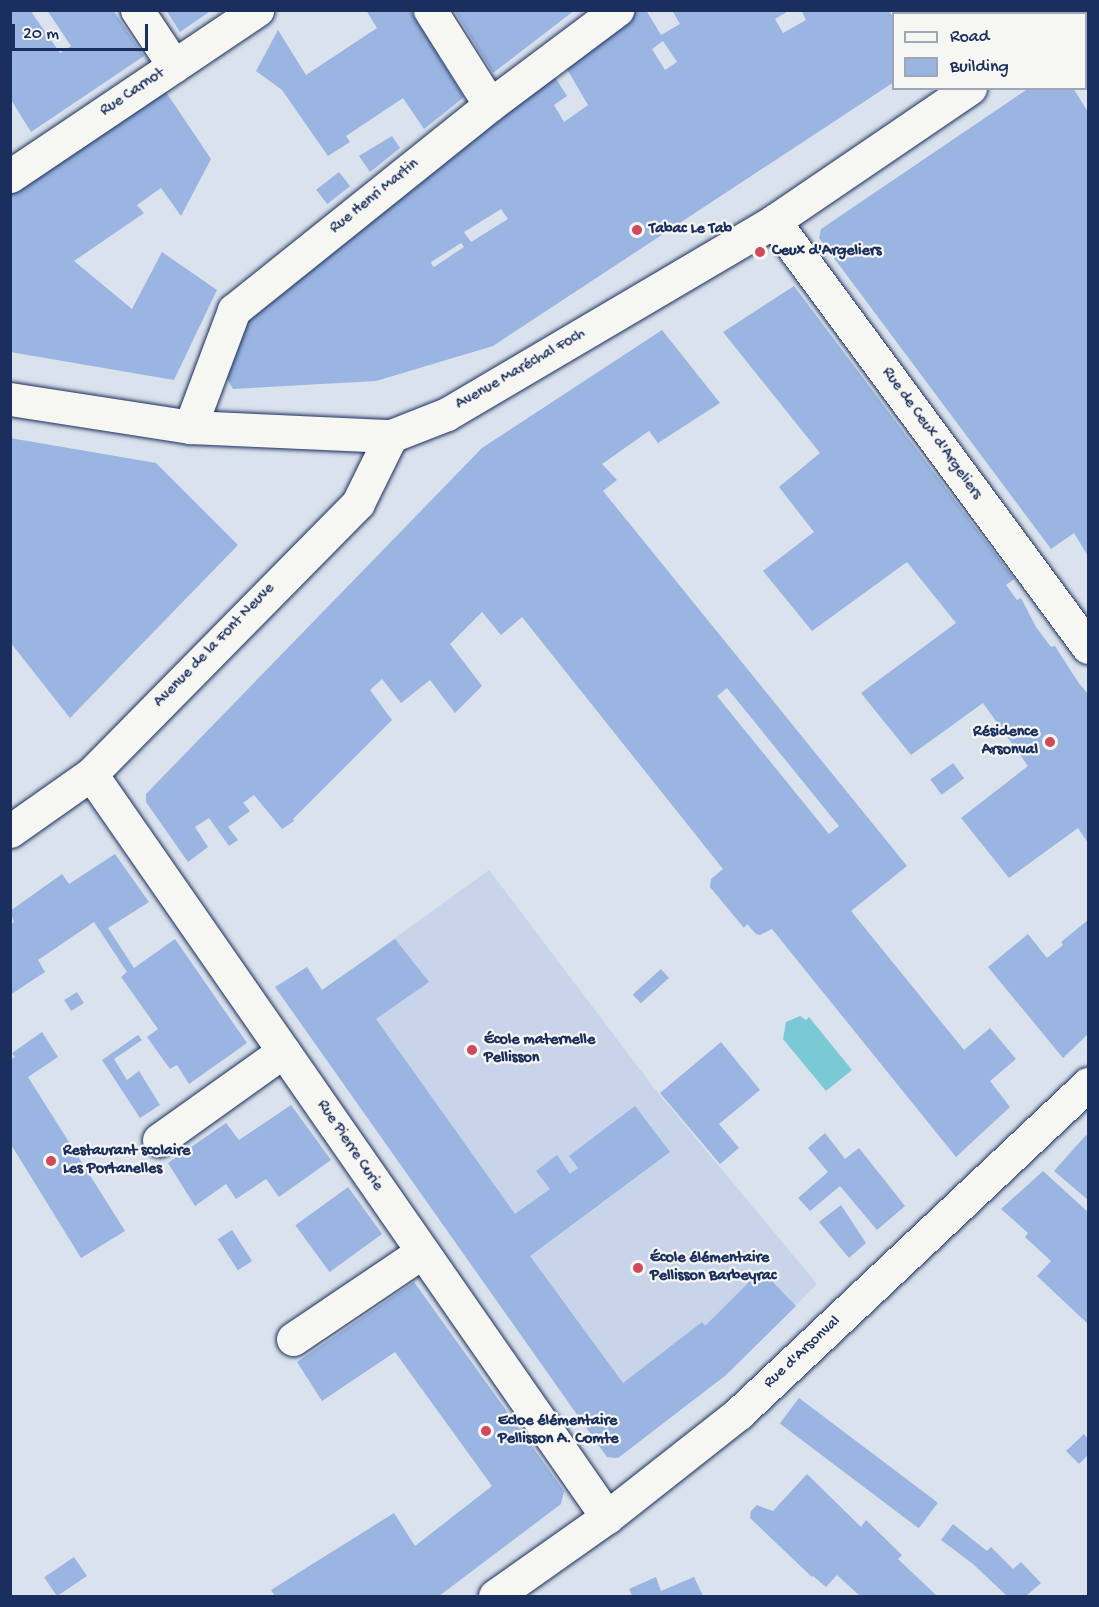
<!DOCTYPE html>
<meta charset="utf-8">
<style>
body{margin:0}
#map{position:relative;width:1099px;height:1607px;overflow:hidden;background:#dae2ed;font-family:"Gochi Hand",sans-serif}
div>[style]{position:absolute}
.built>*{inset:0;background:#c7d4e9}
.water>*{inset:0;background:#7acad5}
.building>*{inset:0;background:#9ab5e1;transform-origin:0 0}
.roads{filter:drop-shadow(0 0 2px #1b2f5e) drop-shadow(0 0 2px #1b2f5e)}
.street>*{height:33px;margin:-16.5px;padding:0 16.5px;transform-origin:16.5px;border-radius:16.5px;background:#f6f6f2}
.secondary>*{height:33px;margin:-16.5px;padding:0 16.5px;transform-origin:16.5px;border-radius:16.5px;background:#f6f6f2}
.dots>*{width:16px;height:16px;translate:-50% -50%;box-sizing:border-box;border:3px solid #f6f6f2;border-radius:50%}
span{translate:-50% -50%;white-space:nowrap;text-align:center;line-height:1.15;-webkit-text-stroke:4.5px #f6f6f2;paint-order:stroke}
.street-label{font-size:16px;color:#1b2f5e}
.poi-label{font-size:16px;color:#1b2f5e;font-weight:700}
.left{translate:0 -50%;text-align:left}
.right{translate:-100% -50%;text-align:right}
.frame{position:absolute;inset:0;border:12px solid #1b2f5e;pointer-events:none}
.legend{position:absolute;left:892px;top:12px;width:195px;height:78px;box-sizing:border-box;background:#f6f6f2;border:2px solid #9ea6b7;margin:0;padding:8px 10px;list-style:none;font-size:18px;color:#1b2f5e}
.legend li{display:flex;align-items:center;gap:12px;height:30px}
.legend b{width:30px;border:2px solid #9ea6b7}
.scale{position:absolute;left:12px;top:24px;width:136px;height:27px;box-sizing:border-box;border:3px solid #1b2f5e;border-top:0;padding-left:8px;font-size:18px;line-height:21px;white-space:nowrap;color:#1b2f5e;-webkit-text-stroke:4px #f6f6f2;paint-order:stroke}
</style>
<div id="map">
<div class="built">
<i style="clip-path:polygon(489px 870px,654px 1088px,817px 1284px,726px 1375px,618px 1458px,607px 1457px,293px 1012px)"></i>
</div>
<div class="water">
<i style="clip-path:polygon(800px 1016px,806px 1020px,809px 1017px,852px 1070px,826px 1091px,783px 1039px,786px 1022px)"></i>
</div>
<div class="building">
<i style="clip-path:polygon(10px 10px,36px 10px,32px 13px,60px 53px,71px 46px,47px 10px,113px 10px,144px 56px,31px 132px,10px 98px)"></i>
<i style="clip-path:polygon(166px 10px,212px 10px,180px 32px)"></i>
<i style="clip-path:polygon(366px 10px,410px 10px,464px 97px,424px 129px,403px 98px,346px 136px,350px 142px,328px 156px,282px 90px,256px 71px,278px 30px,306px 75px,377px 28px)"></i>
<i style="clip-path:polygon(454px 10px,575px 10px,493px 73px)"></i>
<i style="clip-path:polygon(evenodd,636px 10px,646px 10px,661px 35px,680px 24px,672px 10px,790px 10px,775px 19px,783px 33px,806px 20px,801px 10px,889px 10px,894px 19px,894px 82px,493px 346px,376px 381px,233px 389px,221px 369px,248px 314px,553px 74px,567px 96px,554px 105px,564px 122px,588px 105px,564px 64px,636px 10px,663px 41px,677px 62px,665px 70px,652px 49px,663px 41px,636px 10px,501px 209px,508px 219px,471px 242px,464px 232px,501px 209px,636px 10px,461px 243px,464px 247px,434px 267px,432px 265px,431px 262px,461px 243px)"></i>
<i style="left:953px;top:10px;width:48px;height:4px"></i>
<i style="clip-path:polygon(1029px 88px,1073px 88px,1088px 112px,1088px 556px,1074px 533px,1051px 549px,819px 238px,821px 229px)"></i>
<i style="clip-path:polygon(164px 89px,211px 159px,181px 216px,161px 188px,137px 205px,144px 213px,74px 261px,132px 309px,162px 252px,217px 290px,174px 380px,10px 352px,10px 191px)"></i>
<i style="clip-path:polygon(392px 136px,400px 148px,370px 172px,359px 156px)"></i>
<i style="left:339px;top:172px;width:18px;height:29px;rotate:52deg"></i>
<i style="clip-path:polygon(794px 286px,1014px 579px,1006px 585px,1017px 600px,1021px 598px,1036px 627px,1051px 647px,1055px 646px,1078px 682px,1088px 694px,1088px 843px,1078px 828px,1009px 878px,961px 818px,1028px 766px,983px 703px,911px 755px,861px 693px,956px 623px,907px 562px,812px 631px,763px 571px,814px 532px,779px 487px,820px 453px,723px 332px)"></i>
<i style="clip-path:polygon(evenodd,662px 330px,720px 403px,658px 443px,649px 431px,602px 464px,617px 480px,603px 491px,907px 866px,851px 911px,964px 1050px,990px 1028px,1016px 1059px,990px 1081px,1010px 1107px,956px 1157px,772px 929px,760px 935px,756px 934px,747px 924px,744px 928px,710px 887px,711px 879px,723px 869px,522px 617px,501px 635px,482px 612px,450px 644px,482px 686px,455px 713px,430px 680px,401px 703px,382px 679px,370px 690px,392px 720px,293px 819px,294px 821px,282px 829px,254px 795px,243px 803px,250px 811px,228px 827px,238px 840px,229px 846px,209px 818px,195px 827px,208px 847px,188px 862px,146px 802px,146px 794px,482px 448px,662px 330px,727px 688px,839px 826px,829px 834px,717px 696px,727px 688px)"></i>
<i style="clip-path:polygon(10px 438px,156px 463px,238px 545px,70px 718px,10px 642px)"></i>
<i style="left:953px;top:763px;width:19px;height:28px;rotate:54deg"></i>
<i style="clip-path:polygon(115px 854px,149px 902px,108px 928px,134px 968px,175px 939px,247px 1043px,189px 1084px,177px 1065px,170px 1069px,147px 1037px,158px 1029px,121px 977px,127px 972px,94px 922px,38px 960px,45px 972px,10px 995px,10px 925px,14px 922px,10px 911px,62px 874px,69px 884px)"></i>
<i style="clip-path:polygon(1088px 920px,1088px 1034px,1063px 1058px,988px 967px,1028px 934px,1047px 958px,1063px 945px,1061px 942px)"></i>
<i style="clip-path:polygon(395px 939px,429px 982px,376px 1019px,515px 1214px,550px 1189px,536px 1171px,557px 1155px,570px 1174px,578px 1168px,569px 1156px,635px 1106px,670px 1152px,530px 1256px,623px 1383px,702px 1322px,705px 1326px,761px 1270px,796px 1306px,726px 1375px,618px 1458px,607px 1457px,275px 987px,307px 967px,322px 990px)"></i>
<i style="left:661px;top:969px;width:12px;height:38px;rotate:48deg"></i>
<i style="left:77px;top:992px;width:13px;height:15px;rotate:58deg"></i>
<i style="clip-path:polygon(42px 1032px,58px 1057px,28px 1077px,125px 1231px,81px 1258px,10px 1143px,10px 1060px,15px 1057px,12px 1053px)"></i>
<i style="clip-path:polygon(138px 1035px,142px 1040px,114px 1059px,127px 1080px,139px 1071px,160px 1105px,140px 1118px,102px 1060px)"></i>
<i style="clip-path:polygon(721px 1042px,760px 1090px,719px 1124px,739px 1148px,720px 1164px,660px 1093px)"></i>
<i style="clip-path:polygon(291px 1105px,331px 1160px,279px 1197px,266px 1179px,236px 1199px,226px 1184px,195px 1206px,168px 1163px,226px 1123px,239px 1140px)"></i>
<i style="clip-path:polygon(825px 1133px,845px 1159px,859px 1148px,905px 1206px,877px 1230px,840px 1186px,810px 1211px,798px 1198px,828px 1172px,808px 1148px)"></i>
<i style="clip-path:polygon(1086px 1135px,1088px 1137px,1088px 1200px,1054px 1171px)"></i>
<i style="clip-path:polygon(1043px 1171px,1088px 1212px,1088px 1324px,1037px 1276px,1051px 1261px,1025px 1237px,1028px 1233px,1001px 1209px)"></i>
<i style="left:348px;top:1187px;width:58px;height:65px;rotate:54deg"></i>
<i style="clip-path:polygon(841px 1205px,866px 1243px,849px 1258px,819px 1222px)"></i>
<i style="left:232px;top:1230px;width:37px;height:17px;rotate:57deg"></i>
<i style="clip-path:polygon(414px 1282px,564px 1491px,561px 1504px,439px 1596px,275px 1596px,271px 1590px,394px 1513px,415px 1546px,492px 1486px,395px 1352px,322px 1401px,297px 1362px)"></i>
<i style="left:799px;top:1398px;width:174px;height:32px;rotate:37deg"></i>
<i style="clip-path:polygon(1084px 1434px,1088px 1439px,1088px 1455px,1079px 1464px,1066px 1451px)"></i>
<i style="clip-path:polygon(807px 1474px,861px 1527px,866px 1520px,902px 1555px,898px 1559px,937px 1596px,860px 1596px,837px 1575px,826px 1587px,813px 1576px,812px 1577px,750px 1518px,751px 1511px,757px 1505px,773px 1511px)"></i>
<i style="clip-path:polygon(953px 1524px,987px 1551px,991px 1547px,1013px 1569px,1021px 1562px,1041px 1583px,1026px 1596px,1007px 1596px,973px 1564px,941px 1540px)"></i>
<i style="left:74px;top:1557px;width:23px;height:36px;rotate:56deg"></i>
<i style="clip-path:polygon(656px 1577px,661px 1591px,694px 1577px,703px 1596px,632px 1596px,629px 1589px)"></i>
</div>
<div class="roads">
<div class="street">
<i style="left:137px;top:10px;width:67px;rotate:56.5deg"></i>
<i style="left:430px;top:10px;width:112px;rotate:57.7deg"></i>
<i style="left:920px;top:10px;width:4px;rotate:76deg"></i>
<i style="left:1086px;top:57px;width:4px;rotate:63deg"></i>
<i style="left:10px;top:176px;width:298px;rotate:-33.9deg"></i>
<i style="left:774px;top:221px;width:529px;rotate:53.61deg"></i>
<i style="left:190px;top:427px;width:125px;rotate:-69.4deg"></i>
<i style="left:234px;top:310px;width:328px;rotate:-38.7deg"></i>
<i style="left:490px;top:105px;width:159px;rotate:-36.8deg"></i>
<i style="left:91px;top:774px;width:905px;rotate:55.22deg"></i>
<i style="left:159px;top:1140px;width:153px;rotate:-35.5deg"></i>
<i style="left:293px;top:1339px;width:156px;rotate:-34deg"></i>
<i style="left:495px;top:1596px;width:137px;rotate:-35.2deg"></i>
<i style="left:607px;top:1517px;width:168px;rotate:-38.2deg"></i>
<i style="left:739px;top:1413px;width:480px;rotate:-43.3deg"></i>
</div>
<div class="secondary">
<i style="left:1081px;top:14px;width:6px;rotate:-45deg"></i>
<i style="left:10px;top:399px;width:182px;rotate:8.8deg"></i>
<i style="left:190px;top:427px;width:201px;rotate:2.6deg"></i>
<i style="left:391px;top:436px;width:60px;rotate:-21.4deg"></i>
<i style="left:447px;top:414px;width:380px;rotate:-30.5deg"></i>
<i style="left:774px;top:221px;width:237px;rotate:-34.2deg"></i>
<i style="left:10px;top:831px;width:99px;rotate:-35.1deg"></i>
<i style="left:91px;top:774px;width:380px;rotate:-45.4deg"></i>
<i style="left:358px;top:503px;width:75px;rotate:-63.8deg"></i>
</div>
</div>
<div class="dots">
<i style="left:637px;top:230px;background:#d1495b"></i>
<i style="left:760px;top:252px;background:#d1495b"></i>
<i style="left:1050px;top:742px;background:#d1495b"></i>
<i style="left:472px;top:1050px;background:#d1495b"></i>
<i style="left:51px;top:1161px;background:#d1495b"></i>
<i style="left:638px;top:1268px;background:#d1495b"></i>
<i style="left:486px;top:1431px;background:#d1495b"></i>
</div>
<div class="street-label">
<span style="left:133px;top:93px;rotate:-34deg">Rue Carnot</span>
<span style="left:375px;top:197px;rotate:-39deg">Rue Henri Martin</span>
<span style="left:521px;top:370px;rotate:-30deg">Avenue Maréchal Foch</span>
<span style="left:931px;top:434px;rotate:54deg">Rue de Ceux d'Argeliers</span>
<span style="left:215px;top:646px;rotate:-46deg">Avenue de la Font Neuve</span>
<span style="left:349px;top:1146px;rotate:56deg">Rue Pierre Curie</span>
<span style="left:803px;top:1353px;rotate:-43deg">Rue d'Arsonval</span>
</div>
<div class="poi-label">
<span class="left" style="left:649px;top:230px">Tabac Le Tab</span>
<span class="left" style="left:772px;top:252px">Ceux d'Argeliers</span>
<span class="right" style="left:1038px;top:742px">Résidence<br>Arsonval</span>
<span class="left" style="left:484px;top:1050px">École maternelle<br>Pellisson</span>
<span class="left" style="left:63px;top:1161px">Restaurant scolaire<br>Les Portanelles</span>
<span class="left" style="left:650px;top:1268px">École élémentaire<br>Pellisson Barbeyrac</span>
<span class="left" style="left:498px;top:1431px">Ecloe élémentaire<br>Pellisson A. Comte</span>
</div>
<div class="frame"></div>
<ul class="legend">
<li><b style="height:8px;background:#f6f6f2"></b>Road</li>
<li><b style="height:16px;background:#9ab5e1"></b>Building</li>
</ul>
<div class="scale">20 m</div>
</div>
